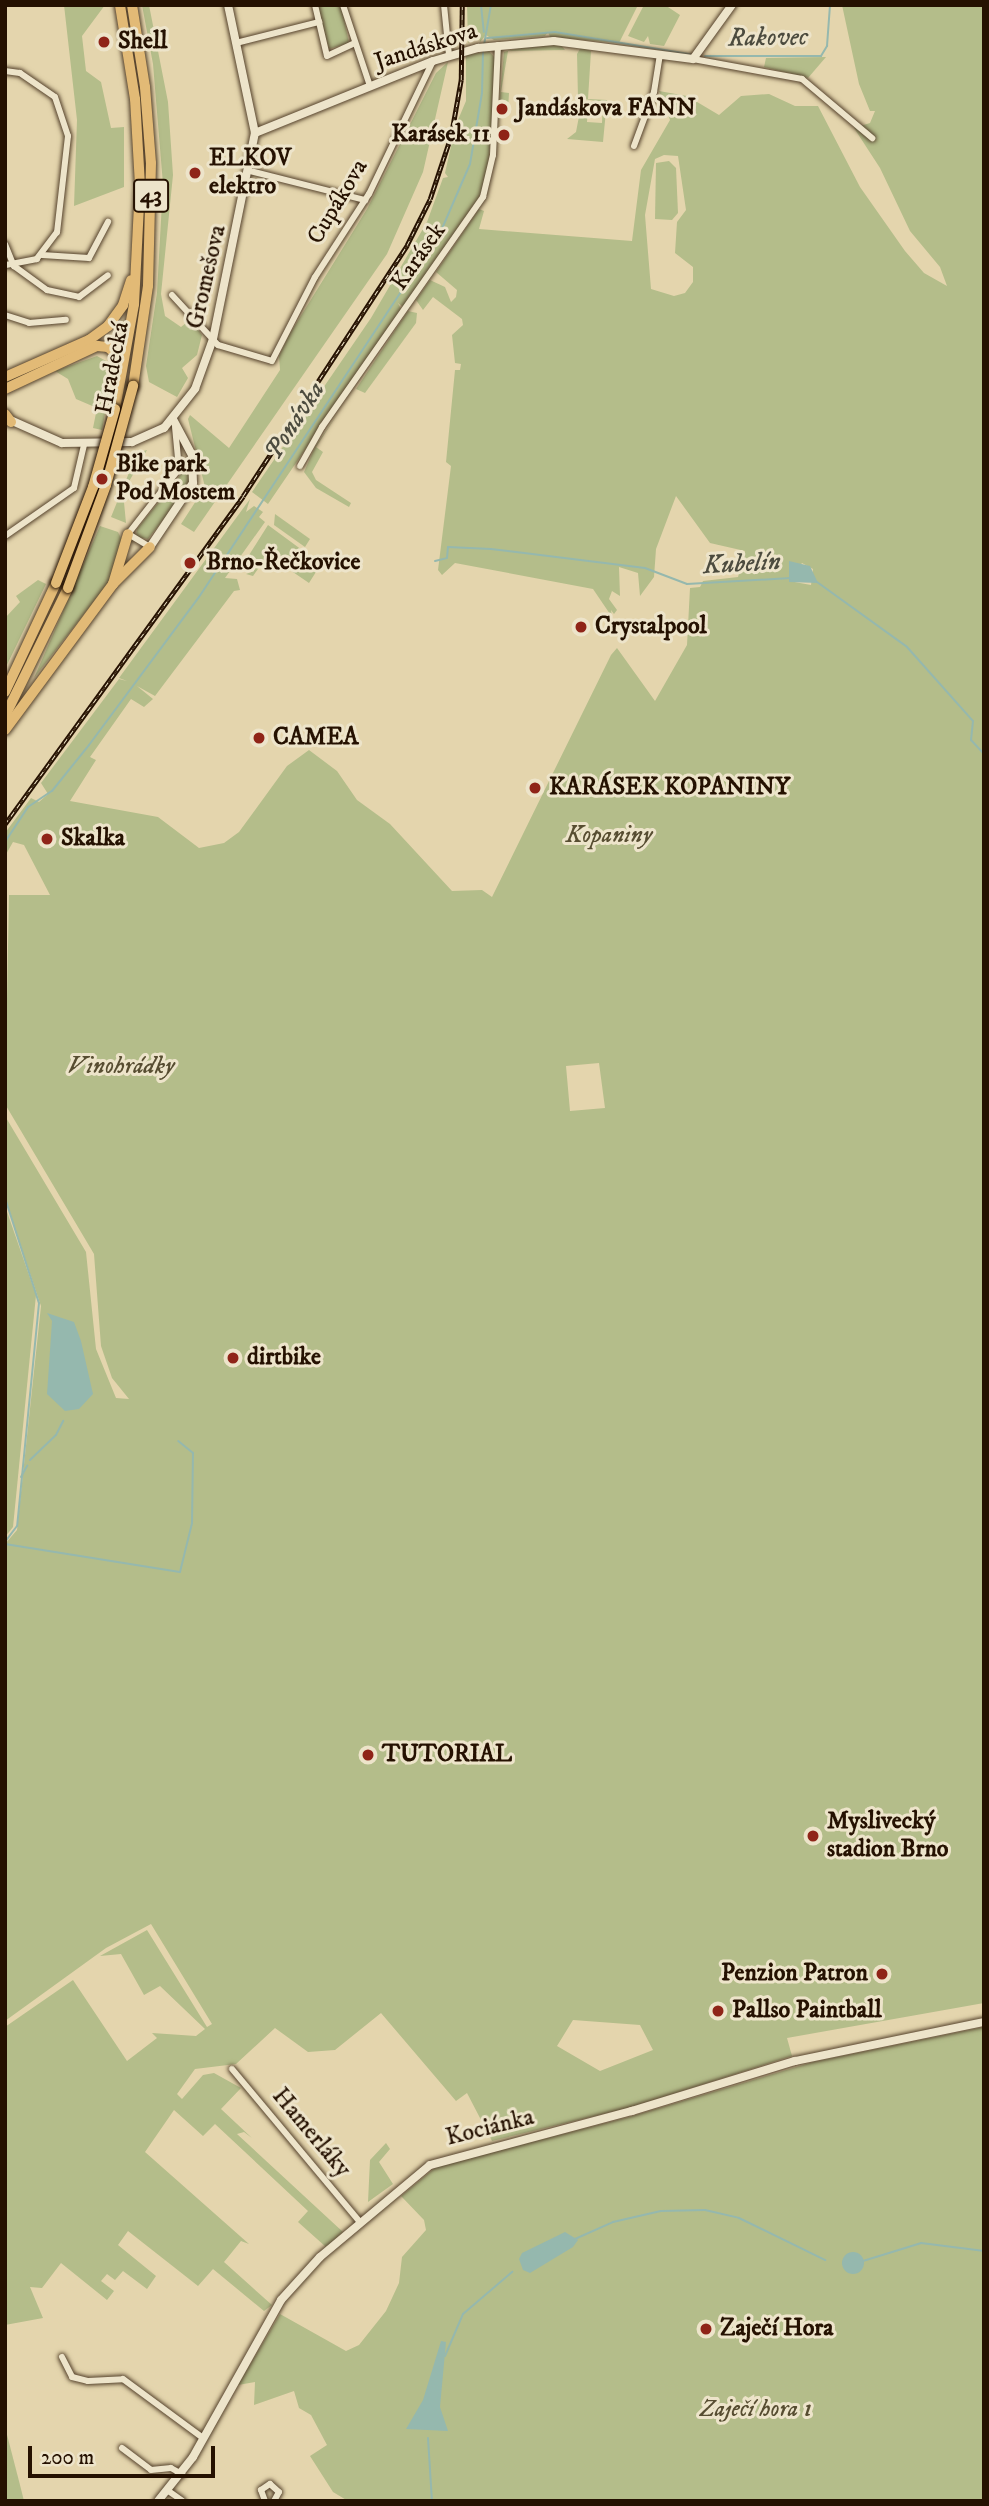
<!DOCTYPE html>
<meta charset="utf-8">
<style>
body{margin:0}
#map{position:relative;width:989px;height:2506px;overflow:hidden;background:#e4d5ad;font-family:"IM FELL DW Pica",serif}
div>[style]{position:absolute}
.green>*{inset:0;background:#b4bd8a}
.water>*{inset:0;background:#95b8ae}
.round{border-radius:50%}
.stream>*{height:2px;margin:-1px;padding:0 1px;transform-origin:1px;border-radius:1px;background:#95b8ae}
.roads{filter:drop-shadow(0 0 2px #55422c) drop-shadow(0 0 2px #55422c)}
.street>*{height:6px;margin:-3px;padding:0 3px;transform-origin:3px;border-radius:3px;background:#ede4ca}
.secondary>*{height:8px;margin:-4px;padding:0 4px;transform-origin:4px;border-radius:4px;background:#ede4ca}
.highway>*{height:10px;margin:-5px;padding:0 5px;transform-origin:5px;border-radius:5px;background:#e2ba76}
.rail>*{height:4.5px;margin-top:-2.25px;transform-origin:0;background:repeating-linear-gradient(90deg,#ede4ca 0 5px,#251101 0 10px);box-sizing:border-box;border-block:2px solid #251101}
.bridges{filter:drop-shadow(0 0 2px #251101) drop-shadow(0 0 2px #251101)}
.highway-bridge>*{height:10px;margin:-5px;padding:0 5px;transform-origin:5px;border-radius:5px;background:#e2ba76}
.dots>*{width:19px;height:19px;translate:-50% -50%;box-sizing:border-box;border:4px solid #ede4ca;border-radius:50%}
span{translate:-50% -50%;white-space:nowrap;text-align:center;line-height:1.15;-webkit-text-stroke:6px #ede4ca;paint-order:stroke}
.shield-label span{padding:2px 5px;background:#ede4ca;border:2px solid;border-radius:5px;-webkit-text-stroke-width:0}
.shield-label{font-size:23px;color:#251101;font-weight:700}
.poi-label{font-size:24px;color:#251101;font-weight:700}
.left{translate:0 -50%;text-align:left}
.right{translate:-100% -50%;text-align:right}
.street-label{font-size:24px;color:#251101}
.park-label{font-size:24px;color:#574d31;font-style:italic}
.water-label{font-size:26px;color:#4c4b3e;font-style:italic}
.frame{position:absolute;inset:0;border:7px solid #251101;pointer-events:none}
.scale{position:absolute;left:28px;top:2446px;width:187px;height:32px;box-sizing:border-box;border:4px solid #251101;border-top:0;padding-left:9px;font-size:21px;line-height:24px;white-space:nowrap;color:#251101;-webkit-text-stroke:5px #ede4ca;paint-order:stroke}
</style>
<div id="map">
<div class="green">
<i style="clip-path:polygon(64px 5px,105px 5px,82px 36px,86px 71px,101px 82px,111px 128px,124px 127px,124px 187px,74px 206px,77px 120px)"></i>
<i style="clip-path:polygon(142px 5px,149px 5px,168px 102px,173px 175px,161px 294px,165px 316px,181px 327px,191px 319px,202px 335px,197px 355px,182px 368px,188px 378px,177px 397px,149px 382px,146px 366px,157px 293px,163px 184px,153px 64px)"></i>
<i style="clip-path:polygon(317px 5px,341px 5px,349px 43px,329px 49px)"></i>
<i style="clip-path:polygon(467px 5px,638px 5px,619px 43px,550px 37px,548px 32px,545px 36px,494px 40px,486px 35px,480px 42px,478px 33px,468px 43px)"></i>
<i style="clip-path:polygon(644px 5px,665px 5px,680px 15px,664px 46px,650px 44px,648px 36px,644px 42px,628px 36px)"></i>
<i style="clip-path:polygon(evenodd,842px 5px,984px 5px,984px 2003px,787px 2038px,792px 2056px,628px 2108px,492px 2141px,467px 2093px,456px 2101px,381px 2013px,335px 2050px,308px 2052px,275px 2028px,236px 2064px,195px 2069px,177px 2094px,182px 2099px,203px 2075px,214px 2073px,241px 2088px,221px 2109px,252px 2138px,244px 2132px,237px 2134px,343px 2232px,326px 2247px,298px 2222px,308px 2211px,215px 2124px,203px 2136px,174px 2110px,145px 2152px,249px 2244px,241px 2241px,224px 2262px,272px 2305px,264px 2311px,213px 2269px,198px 2286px,128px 2231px,118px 2245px,156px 2276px,147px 2289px,123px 2271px,115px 2280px,107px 2274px,101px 2281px,114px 2291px,107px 2300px,61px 2263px,42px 2288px,30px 2287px,43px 2318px,5px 2325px,5px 2027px,73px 1980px,127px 2061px,157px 2038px,152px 2033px,196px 2036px,205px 2029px,160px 1986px,144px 1995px,121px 1954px,100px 1956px,147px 1930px,207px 2027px,212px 2024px,151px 1924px,106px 1948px,5px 2021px,5px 1544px,17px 1530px,41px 1306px,5px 1199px,5px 1116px,86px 1252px,96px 1349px,116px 1398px,129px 1399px,112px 1378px,101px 1346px,94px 1254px,5px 1104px,9px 895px,50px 895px,24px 845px,13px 842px,5px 856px,5px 833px,31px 798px,39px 802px,48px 794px,41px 783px,119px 679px,127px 681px,119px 678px,250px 499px,246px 512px,254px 506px,263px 512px,259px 517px,265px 522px,225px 578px,237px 579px,240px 590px,234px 591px,155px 696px,137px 686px,153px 699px,144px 707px,131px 699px,90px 757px,96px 760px,70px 801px,158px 817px,199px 848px,224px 843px,239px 832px,287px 766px,309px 750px,337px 771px,357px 800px,390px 824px,452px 891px,482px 890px,492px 897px,611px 655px,617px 648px,655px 701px,687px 645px,690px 588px,700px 587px,703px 581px,738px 577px,745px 551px,710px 543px,676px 496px,656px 549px,654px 577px,640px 596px,638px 573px,619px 567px,620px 596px,612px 591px,609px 599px,617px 610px,614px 614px,611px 610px,612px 617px,593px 589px,455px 563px,442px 575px,438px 570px,451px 466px,446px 462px,455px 370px,460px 370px,461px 364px,455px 363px,452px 335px,463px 325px,462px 319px,433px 297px,423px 310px,416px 300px,430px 280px,445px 287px,451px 302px,456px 297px,457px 290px,436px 272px,479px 209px,484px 211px,479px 229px,632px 241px,641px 170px,670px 120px,659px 91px,687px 96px,719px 115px,741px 96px,769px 94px,795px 106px,818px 106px,860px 187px,905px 251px,924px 273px,947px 286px,940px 267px,910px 231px,880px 168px,854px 128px,870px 123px,875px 111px,870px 111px,859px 84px,842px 5px,664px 155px,678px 156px,686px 210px,677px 222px,675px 253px,693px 267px,693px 282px,685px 293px,674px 296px,651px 289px,645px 215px,655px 159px,664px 155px,842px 5px,802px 563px,813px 569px,811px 585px,789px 581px,802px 563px,842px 5px,599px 1063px,605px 1108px,570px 1111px,566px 1066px,599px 1063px,842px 5px,573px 2020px,640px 2025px,653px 2050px,600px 2071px,557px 2046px,573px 2020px)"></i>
<i style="clip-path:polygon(561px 45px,565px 50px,508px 51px,501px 92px,509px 93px,508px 110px,499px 118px,504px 108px,499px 106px,504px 52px,526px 46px)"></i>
<i style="clip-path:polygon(581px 47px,591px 51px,588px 99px,607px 100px,603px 142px,567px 139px,576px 132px,581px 106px,588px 107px,587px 122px,602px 123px,603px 102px,578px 98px,577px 54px)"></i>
<i style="clip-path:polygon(489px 51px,495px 58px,496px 72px,488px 170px,479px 197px,403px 307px,398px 303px,401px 309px,268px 504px,252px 492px,371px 318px,427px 222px,443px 178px,448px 177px,445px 173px,454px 133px,459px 132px,455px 127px,466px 101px,466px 55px)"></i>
<i style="clip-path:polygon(826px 57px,808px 78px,764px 67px,766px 58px)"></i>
<i style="clip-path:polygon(448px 62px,423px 172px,387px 254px,194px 532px,181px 524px,205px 487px,188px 419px,190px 415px,229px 448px,280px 370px,279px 356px,289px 335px,367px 209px,436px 73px)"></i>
<i style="clip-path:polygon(669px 161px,676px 168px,678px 213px,672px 220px,655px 219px,656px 163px)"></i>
<i style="clip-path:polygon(408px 311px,417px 313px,416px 323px,365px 393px,356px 389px)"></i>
<i style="clip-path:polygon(97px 356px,106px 361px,112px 375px,102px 430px,93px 428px,97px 408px,76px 399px,68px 379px,55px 371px)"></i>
<i style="clip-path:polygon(339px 412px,316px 447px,323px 452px,312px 472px,316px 480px,351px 503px,349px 507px,316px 488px,304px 472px,315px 447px)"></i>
<i style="clip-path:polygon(147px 450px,123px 492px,126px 523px,111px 517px,137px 453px)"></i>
<i style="clip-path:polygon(185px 463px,189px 463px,189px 481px,181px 497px,148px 539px,136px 537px,137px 529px,182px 473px)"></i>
<i style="clip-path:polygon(275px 514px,310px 539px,305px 547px,274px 525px)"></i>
<i style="clip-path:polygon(268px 525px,321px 564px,309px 583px,268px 555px,253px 576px,246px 574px,254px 571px,249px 565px,239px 571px)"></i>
<i style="clip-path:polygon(100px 526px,118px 532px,123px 542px,112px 578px,34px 678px)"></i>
<i style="clip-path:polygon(38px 580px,46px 584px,5px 669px,5px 618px,20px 602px,16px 596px)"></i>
<i style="clip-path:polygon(5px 1206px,36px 1295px,13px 1527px,5px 1537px)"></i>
<i style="clip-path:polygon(984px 2027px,984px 2501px,348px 2501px,333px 2492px,310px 2456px,327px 2445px,311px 2415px,299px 2408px,294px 2391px,254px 2405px,255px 2382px,238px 2385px,280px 2314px,346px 2351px,359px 2345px,386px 2311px,399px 2283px,402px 2257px,426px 2230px,424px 2220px,401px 2196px,436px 2167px,629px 2117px,813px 2062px)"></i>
<i style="clip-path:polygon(386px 2143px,390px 2149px,379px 2162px,393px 2184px,368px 2202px,370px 2160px)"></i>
<i style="clip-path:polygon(5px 2427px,20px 2485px,24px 2501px,5px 2501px)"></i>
</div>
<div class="water">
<i style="clip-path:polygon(789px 561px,810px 566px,818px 583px,789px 582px)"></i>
<i style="clip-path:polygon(47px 1313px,74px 1322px,81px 1341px,93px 1394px,79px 1409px,65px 1411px,47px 1394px,52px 1321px)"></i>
<i style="clip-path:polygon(565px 2232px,578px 2240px,573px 2247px,530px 2273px,523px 2270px,519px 2259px,522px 2253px)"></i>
<i class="round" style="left:842px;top:2252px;width:22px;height:22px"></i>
<i style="clip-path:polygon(441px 2341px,446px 2342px,440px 2407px,448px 2431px,406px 2429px,423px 2400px)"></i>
</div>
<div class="stream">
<i style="left:481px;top:5px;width:27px;rotate:84deg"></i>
<i style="left:487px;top:38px;width:68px;rotate:-5deg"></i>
<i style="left:555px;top:32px;width:137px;rotate:9.3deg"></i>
<i style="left:484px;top:45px;width:41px;rotate:-80.1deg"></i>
<i style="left:705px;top:56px;width:116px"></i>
<i style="left:821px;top:56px;width:12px;rotate:-59deg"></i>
<i style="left:827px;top:46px;width:41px;rotate:-85.8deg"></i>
<i style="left:435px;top:561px;width:12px;rotate:-14deg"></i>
<i style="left:447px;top:558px;width:11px;rotate:-85deg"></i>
<i style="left:448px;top:547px;width:43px;rotate:2.7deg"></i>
<i style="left:491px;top:549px;width:155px;rotate:7deg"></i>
<i style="left:645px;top:568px;width:45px;rotate:20.9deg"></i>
<i style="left:687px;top:584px;width:104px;rotate:-3.3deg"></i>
<i style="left:817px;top:582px;width:111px;rotate:35.8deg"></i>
<i style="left:907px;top:647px;width:99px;rotate:48.3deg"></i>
<i style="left:973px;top:721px;width:19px;rotate:96deg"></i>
<i style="left:971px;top:740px;width:19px;rotate:47deg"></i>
<i style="left:5px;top:842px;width:42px;rotate:-56.7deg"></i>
<i style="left:28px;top:807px;width:29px;rotate:-34deg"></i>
<i style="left:52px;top:791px;width:59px;rotate:-51.2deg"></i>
<i style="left:89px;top:745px;width:184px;rotate:-53.4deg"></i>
<i style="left:199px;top:597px;width:439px;rotate:-56.5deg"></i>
<i style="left:441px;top:231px;width:73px;rotate:-66.6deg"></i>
<i style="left:470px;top:164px;width:72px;rotate:-80.4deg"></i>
<i style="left:482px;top:93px;width:42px;rotate:-88.6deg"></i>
<i style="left:5px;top:1198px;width:110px;rotate:72.1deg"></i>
<i style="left:39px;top:1303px;width:224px;rotate:95.6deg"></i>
<i style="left:17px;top:1526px;width:20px;rotate:127deg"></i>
<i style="left:30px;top:1460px;width:36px;rotate:-44deg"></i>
<i style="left:56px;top:1435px;width:16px;rotate:-63deg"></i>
<i style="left:21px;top:1477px;width:13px;rotate:-61deg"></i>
<i style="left:5px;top:1544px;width:177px;rotate:9.1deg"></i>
<i style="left:180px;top:1572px;width:50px;rotate:-76.2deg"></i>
<i style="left:192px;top:1523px;width:70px;rotate:-89.2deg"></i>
<i style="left:193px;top:1453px;width:19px;rotate:-141deg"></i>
<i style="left:575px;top:2239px;width:42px;rotate:-24.1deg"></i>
<i style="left:613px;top:2222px;width:49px;rotate:-12.9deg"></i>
<i style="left:661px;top:2211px;width:44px;rotate:-1.3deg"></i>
<i style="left:705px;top:2210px;width:35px;rotate:13deg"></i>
<i style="left:739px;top:2218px;width:96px;rotate:26deg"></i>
<i style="left:863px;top:2261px;width:61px;rotate:-17.2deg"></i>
<i style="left:921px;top:2243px;width:64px;rotate:7.2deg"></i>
<i style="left:445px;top:2356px;width:46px;rotate:-66.8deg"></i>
<i style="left:463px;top:2314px;width:65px;rotate:-40.6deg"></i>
<i style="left:428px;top:2438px;width:63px;rotate:86.4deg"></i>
</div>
<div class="roads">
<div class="street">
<i style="left:315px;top:5px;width:52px;rotate:76.8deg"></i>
<i style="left:327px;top:56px;width:29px;rotate:-25deg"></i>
<i style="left:343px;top:5px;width:85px;rotate:71.6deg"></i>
<i style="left:444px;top:5px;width:50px;rotate:84.3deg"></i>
<i style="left:236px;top:43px;width:86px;rotate:-14.2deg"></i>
<i style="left:693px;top:59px;width:111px;rotate:10.4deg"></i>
<i style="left:802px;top:79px;width:92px;rotate:40.1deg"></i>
<i style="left:5px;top:71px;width:15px;rotate:8deg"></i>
<i style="left:20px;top:73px;width:42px;rotate:34.4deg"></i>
<i style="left:55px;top:97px;width:41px;rotate:71.6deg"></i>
<i style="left:68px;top:136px;width:97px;rotate:96.5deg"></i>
<i style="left:57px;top:232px;width:34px;rotate:127deg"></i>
<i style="left:37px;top:259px;width:33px;rotate:169deg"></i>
<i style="left:634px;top:146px;width:58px;rotate:-69.7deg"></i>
<i style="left:654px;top:92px;width:38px;rotate:-81deg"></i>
<i style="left:250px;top:171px;width:119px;rotate:14.2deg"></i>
<i style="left:5px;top:244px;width:24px;rotate:68deg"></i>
<i style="left:14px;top:266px;width:41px;rotate:36deg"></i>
<i style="left:47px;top:290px;width:33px;rotate:12deg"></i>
<i style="left:79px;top:297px;width:36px;rotate:-37deg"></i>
<i style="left:42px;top:255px;width:47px;rotate:3.7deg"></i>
<i style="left:89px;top:258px;width:41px;rotate:-62.2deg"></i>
<i style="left:172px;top:295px;width:68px;rotate:47.4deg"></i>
<i style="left:218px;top:345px;width:56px;rotate:16.5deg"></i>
<i style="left:272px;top:361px;width:94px;rotate:-62.9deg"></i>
<i style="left:315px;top:277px;width:99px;rotate:-57deg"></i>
<i style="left:369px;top:194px;width:148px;rotate:-64.3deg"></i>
<i style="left:5px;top:315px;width:25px;rotate:18deg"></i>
<i style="left:29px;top:323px;width:37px;rotate:-5deg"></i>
<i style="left:300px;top:466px;width:45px;rotate:-60.6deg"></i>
<i style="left:322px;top:427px;width:281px;rotate:-55deg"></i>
<i style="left:483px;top:197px;width:43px;rotate:-76.6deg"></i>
<i style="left:493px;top:155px;width:110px;rotate:-87.4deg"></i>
<i style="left:5px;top:536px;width:84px;rotate:-34.8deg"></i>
<i style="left:74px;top:488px;width:44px;rotate:-76.9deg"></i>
<i style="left:150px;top:547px;width:26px;rotate:-149deg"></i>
<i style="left:128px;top:534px;width:83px;rotate:-51.9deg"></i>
<i style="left:179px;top:469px;width:42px;rotate:-95.4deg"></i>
<i style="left:232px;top:2069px;width:199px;rotate:50.1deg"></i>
<i style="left:62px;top:2357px;width:22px;rotate:63deg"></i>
<i style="left:72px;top:2377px;width:16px;rotate:14deg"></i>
<i style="left:88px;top:2381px;width:35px;rotate:-3deg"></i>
<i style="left:123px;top:2379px;width:99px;rotate:36.4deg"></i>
<i style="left:122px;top:2448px;width:36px;rotate:37deg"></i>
<i style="left:151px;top:2470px;width:20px;rotate:-6deg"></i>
<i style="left:171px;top:2468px;width:13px;rotate:29deg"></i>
<i style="left:167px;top:2490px;width:19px;rotate:35deg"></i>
<i style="left:265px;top:2501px;width:12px;rotate:-110deg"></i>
<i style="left:261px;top:2490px;width:11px;rotate:-34deg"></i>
<i style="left:270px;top:2484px;width:12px;rotate:42deg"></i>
<i style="left:279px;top:2492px;width:10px;rotate:119deg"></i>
</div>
<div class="secondary">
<i style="left:255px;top:133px;width:192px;rotate:-22deg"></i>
<i style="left:433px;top:61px;width:47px;rotate:-16.1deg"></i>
<i style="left:478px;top:48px;width:76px;rotate:-5.3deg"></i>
<i style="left:554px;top:41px;width:140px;rotate:7.4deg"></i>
<i style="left:693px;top:59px;width:67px;rotate:-54.2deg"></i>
<i style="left:8px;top:419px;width:59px;rotate:24deg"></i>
<i style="left:62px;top:443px;width:70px;rotate:-0.8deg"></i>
<i style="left:132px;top:442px;width:35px;rotate:-24deg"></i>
<i style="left:164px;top:428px;width:50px;rotate:-51.5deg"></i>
<i style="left:195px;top:389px;width:53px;rotate:-70.2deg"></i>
<i style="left:213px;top:339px;width:210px;rotate:-78.5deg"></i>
<i style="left:255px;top:133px;width:131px;rotate:-101.9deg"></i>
<i style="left:150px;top:547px;width:77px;rotate:-56.1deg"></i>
<i style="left:193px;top:483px;width:28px;rotate:-92deg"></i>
<i style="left:192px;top:455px;width:40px;rotate:-118deg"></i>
<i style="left:158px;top:2501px;width:56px;rotate:-51.5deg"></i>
<i style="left:193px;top:2457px;width:180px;rotate:-60.7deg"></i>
<i style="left:281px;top:2300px;width:58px;rotate:-47.8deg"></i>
<i style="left:320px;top:2257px;width:143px;rotate:-39.9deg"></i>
<i style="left:430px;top:2165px;width:209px;rotate:-15deg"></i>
<i style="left:632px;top:2111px;width:170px;rotate:-17.1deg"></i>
<i style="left:795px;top:2061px;width:193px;rotate:-11.7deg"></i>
</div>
<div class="highway">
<i style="left:132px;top:5px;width:83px;rotate:81deg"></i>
<i style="left:145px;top:87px;width:76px;rotate:85.5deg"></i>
<i style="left:151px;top:163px;width:123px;rotate:91.4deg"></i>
<i style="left:148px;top:286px;width:101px;rotate:98.5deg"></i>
<i style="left:5px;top:377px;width:92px;rotate:-23.8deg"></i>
<i style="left:89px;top:340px;width:24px;rotate:-36deg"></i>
<i style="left:108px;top:326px;width:26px;rotate:-54deg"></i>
<i style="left:123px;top:305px;width:26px;rotate:-72deg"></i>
<i style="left:5px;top:389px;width:102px;rotate:-25.1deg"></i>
<i style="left:97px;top:346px;width:11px;rotate:5deg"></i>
<i style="left:108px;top:347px;width:12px;rotate:42deg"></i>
<i style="left:117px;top:355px;width:20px;rotate:87deg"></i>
<i style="left:115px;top:409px;width:107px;rotate:-79.7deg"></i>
<i style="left:134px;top:304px;width:119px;rotate:-87.1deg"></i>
<i style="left:140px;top:185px;width:86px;rotate:-93.3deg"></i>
<i style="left:135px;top:99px;width:95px;rotate:-99.1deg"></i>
<i style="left:5px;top:414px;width:10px;rotate:53deg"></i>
<i style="left:113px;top:584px;width:52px;rotate:-73.3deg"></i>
<i style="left:5px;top:692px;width:120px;rotate:-64.9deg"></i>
<i style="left:5px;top:716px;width:143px;rotate:-63.8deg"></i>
<i style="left:5px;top:730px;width:182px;rotate:-53.5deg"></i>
<i style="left:113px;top:584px;width:52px;rotate:-45deg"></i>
</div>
</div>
<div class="rail">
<i style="left:5px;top:824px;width:405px;rotate:-54deg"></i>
<i style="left:243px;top:496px;width:300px;rotate:-56.8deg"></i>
<i style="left:407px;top:245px;width:51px;rotate:-63.4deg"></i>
<i style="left:430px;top:199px;width:66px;rotate:-71.6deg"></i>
<i style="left:451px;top:136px;width:57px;rotate:-79.9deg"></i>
<i style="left:461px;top:80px;width:75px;rotate:-89.2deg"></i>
</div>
<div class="bridges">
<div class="highway-bridge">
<i style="left:56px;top:583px;width:103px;rotate:-68.9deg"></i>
<i style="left:93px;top:487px;width:81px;rotate:-74.2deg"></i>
<i style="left:68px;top:588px;width:110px;rotate:-69.7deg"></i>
<i style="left:106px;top:485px;width:103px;rotate:-74.7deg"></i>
</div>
</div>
<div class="dots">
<i style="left:104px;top:42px;background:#8f2418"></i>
<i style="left:502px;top:109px;background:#8f2418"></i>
<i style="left:504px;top:135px;background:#8f2418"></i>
<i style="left:195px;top:173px;background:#8f2418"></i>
<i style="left:102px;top:479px;background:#8f2418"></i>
<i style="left:190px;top:563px;background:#8f2418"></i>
<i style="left:581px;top:627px;background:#8f2418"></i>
<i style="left:259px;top:738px;background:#8f2418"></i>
<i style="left:535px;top:788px;background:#8f2418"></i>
<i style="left:47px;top:839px;background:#8f2418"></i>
<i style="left:233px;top:1358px;background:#8f2418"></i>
<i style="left:368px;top:1755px;background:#8f2418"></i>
<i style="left:813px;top:1836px;background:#8f2418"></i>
<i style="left:882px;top:1974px;background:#8f2418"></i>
<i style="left:718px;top:2011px;background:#8f2418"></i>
<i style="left:706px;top:2329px;background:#8f2418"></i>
</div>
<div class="shield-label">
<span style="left:151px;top:196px">43</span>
</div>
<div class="poi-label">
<span class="left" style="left:118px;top:42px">Shell</span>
<span class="left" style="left:516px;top:109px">Jandáskova FANN</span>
<span class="right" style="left:490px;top:135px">Karásek 11</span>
<span class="left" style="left:209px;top:173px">ELKOV<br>elektro</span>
<span class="left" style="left:116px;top:479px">Bike park<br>Pod Mostem</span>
<span class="left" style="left:206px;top:563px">Brno-Řečkovice</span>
<span class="left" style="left:595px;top:627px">Crystalpool</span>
<span class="left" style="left:273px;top:738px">CAMEA</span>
<span class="left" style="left:549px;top:788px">KARÁSEK KOPANINY</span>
<span class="left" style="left:61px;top:839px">Skalka</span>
<span class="left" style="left:247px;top:1358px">dirtbike</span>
<span class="left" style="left:382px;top:1755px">TUTORIAL</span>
<span class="left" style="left:827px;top:1836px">Myslivecký<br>stadion Brno</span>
<span class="right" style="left:868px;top:1974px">Penzion Patron</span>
<span class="left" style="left:732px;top:2011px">Pallso Paintball</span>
<span class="left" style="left:720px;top:2329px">Zaječí Hora</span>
</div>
<div class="street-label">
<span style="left:426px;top:47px;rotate:-18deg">Jandáskova</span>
<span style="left:338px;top:202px;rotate:-59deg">Cupákova</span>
<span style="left:419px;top:257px;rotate:-55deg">Karásek</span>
<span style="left:207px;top:277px;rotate:-77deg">Gromešova</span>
<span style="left:113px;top:368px;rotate:-79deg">Hradecká</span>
<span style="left:490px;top:2128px;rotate:-14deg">Kociánka</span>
<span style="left:311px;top:2133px;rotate:50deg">Hamerláky</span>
</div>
<div class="park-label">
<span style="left:609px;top:836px">Kopaniny</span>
<span style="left:121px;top:1067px">Vinohrádky</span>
<span style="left:756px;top:2410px">Zaječí hora 1</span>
</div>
<div class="water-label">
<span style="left:768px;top:38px;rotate:-1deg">Rakovec</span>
<span style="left:295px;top:421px;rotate:-57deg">Ponávka</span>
<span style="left:742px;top:564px;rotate:-3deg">Kubelín</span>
</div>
<div class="frame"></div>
<div class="scale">200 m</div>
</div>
